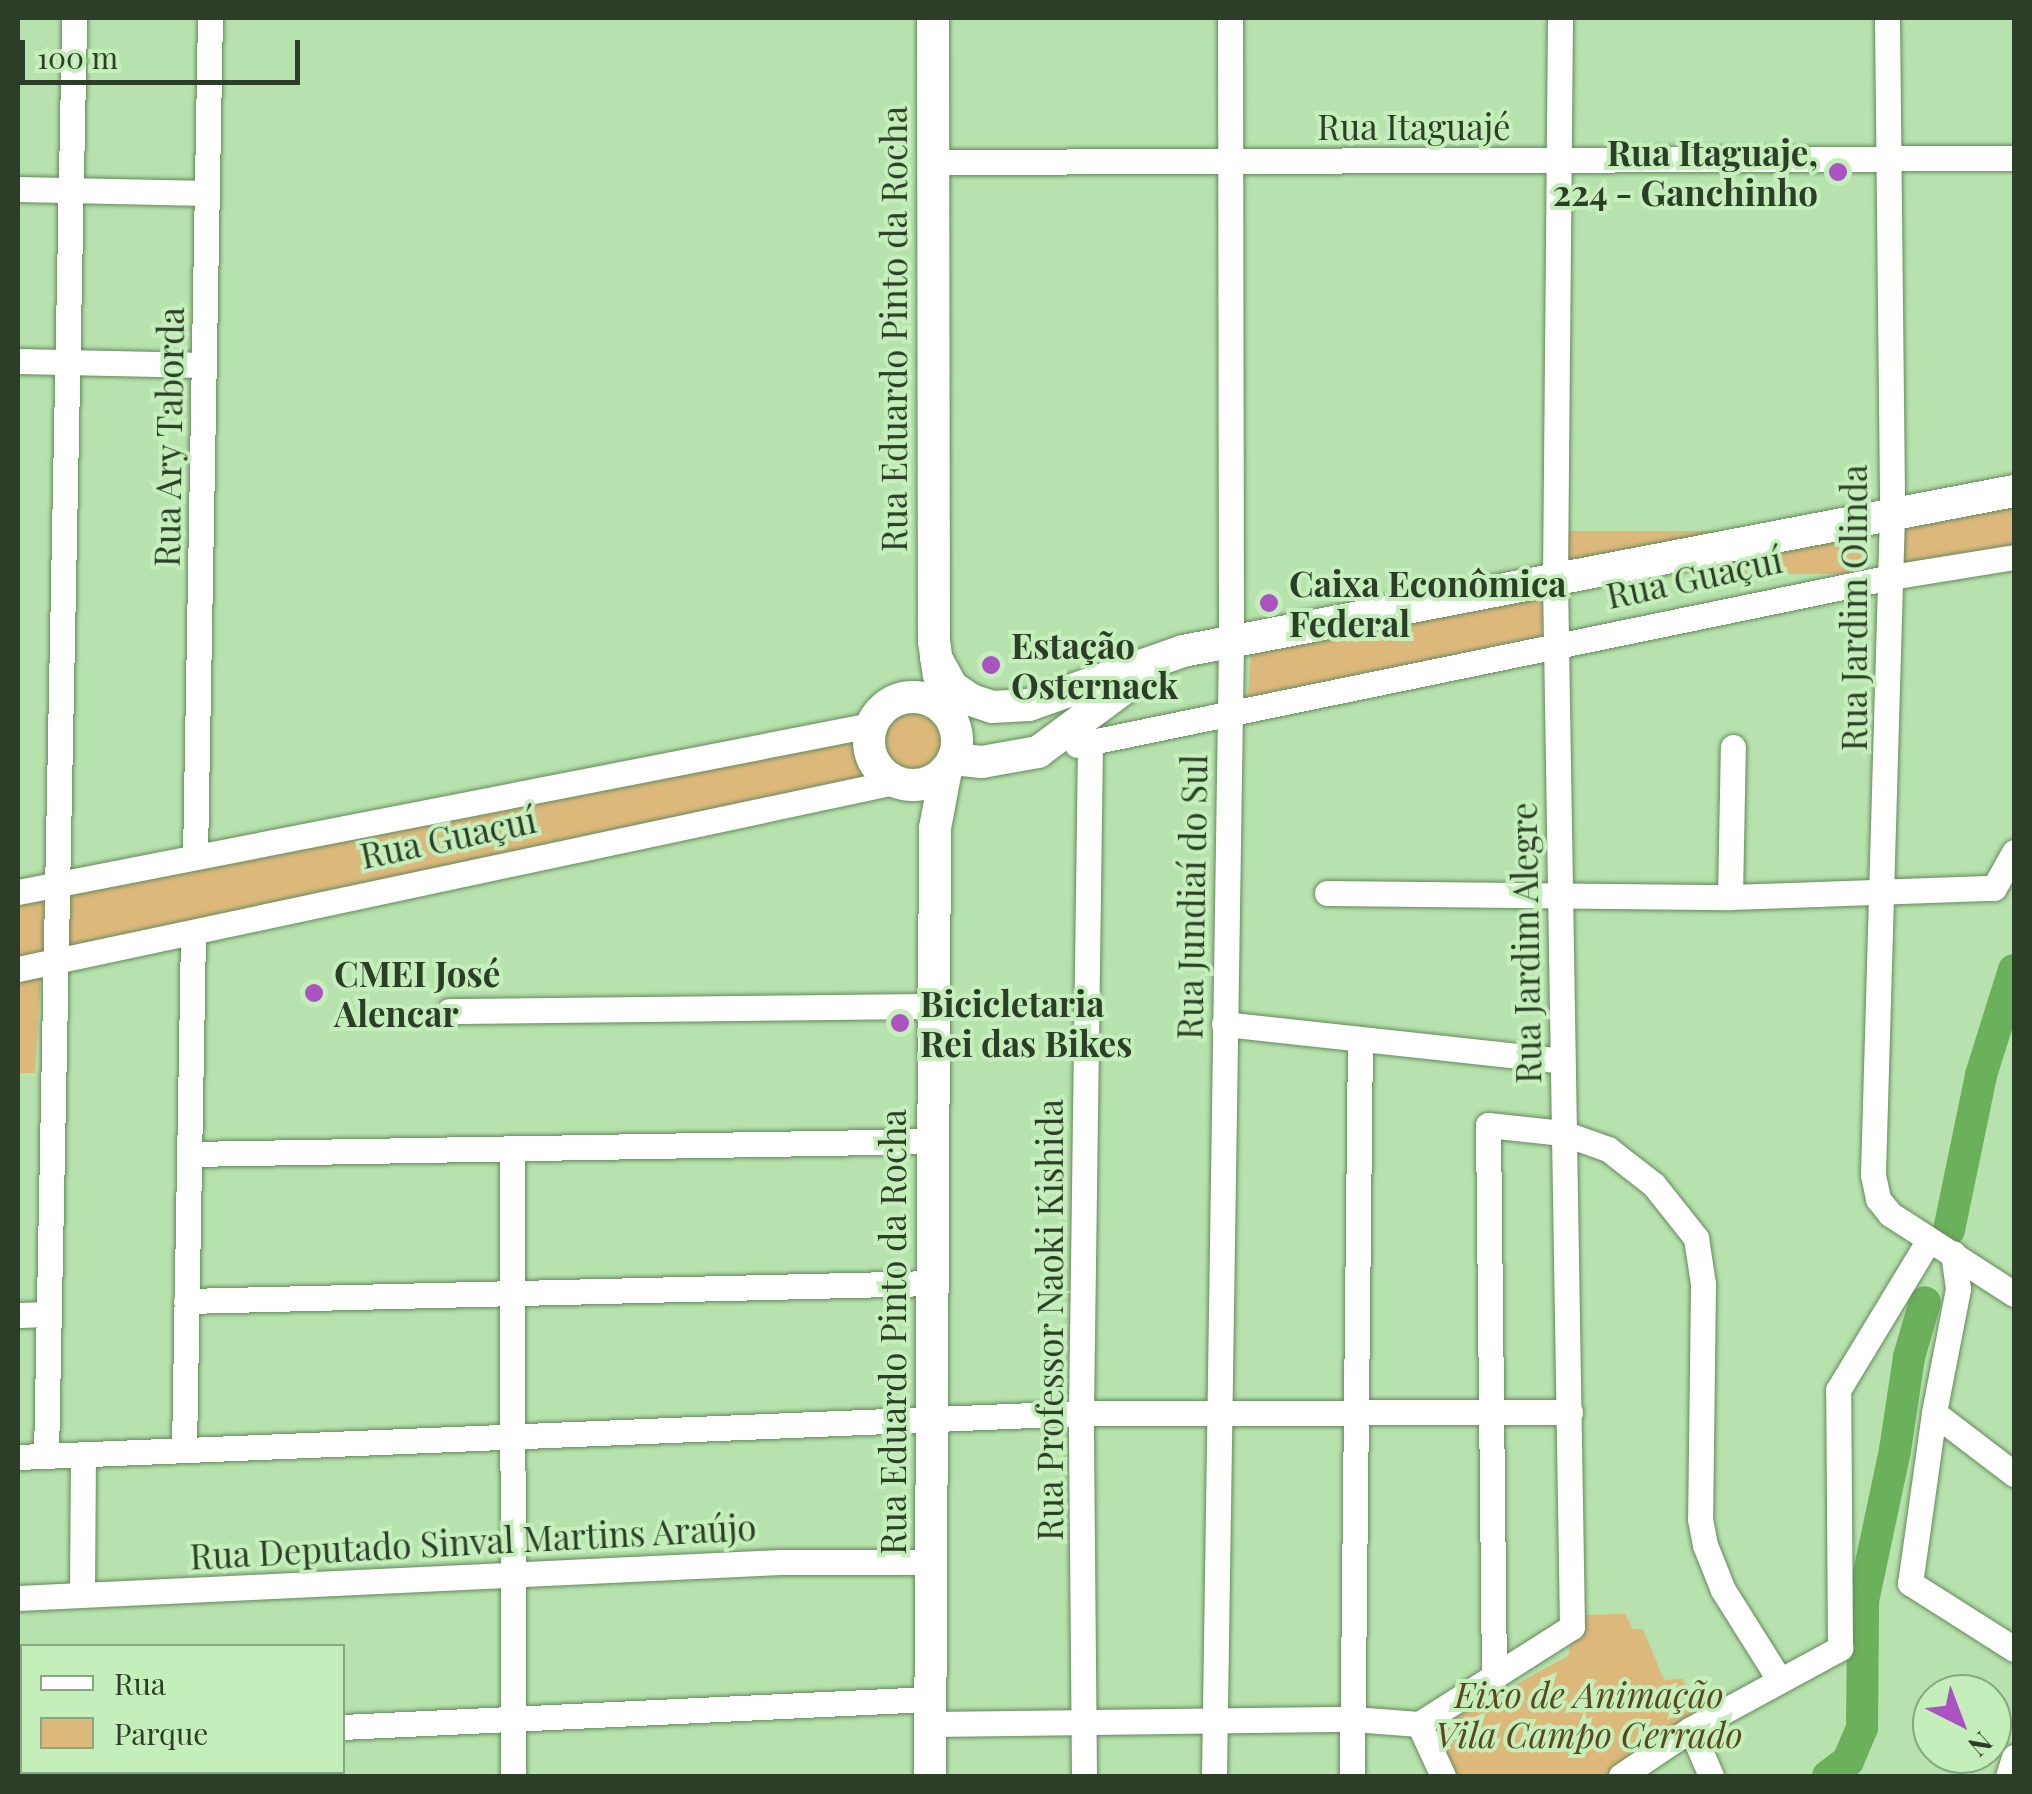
<!DOCTYPE html>
<meta charset="utf-8">
<style>
body{margin:0}
#map{position:relative;width:2032px;height:1794px;overflow:hidden;background:#b7e2ad;font-family:"Playfair Display",serif}
div>[style]{position:absolute}
.green>*{inset:0;background:#ddb87b;transform-origin:0 0}
.round{border-radius:50%}
.river>*{height:32px;margin:-16px;padding:0 16px;transform-origin:16px;border-radius:16px;background:#6bb05b}
.roads{filter:drop-shadow(0 0 2px #638a5a) drop-shadow(0 0 2px #638a5a)}
.minor>*{height:25px;margin:-12.5px;padding:0 12.5px;transform-origin:12.5px;border-radius:12.5px;background:#fff}
.major>*{height:32px;margin:-16px;padding:0 16px;transform-origin:16px;border-radius:16px;background:#fff}
.major>.ring{margin:-16px;padding:0;box-sizing:content-box;background:none;border:32px solid #fff;border-radius:50%}
.dots>*{width:28px;height:28px;translate:-50% -50%;box-sizing:border-box;border:5px solid #c4efba;border-radius:50%}
span{translate:-50% -50%;white-space:nowrap;text-align:center;line-height:1.15;-webkit-text-stroke:8px #c4efba;paint-order:stroke}
.street-label{font-size:35px;color:#2c3d28}
.poi-label{font-size:35px;color:#2c3d28;font-weight:700}
.right{translate:-100% -50%;text-align:right}
.left{translate:0 -50%;text-align:left}
.park-label{font-size:35px;color:#5e471c;font-style:italic}
.frame{position:absolute;inset:0;border:20px solid #2c3d28;pointer-events:none}
.legend{position:absolute;left:20px;top:1644px;width:325px;height:130px;box-sizing:border-box;background:#c4efba;border:2px solid #87a880;margin:0;padding:12px 18px;list-style:none;font-size:30px;color:#2c3d28}
.legend li{display:flex;align-items:center;gap:20px;height:50px}
.legend b{width:50px;border:2px solid #87a880}
.north{position:absolute;left:1912px;top:1674px;width:100px;height:100px;box-sizing:border-box;background:#c4efba;border:2px solid #87a880;border-radius:50%;rotate:138deg;font-size:28px;font-weight:700;line-height:40px;text-align:center;color:#2c3d28}
.north::after{content:'';display:block;margin:auto;width:35px;height:45px;background:#ab53c0;clip-path:polygon(50% 0,100% 100%,50% 72%,0 100%)}
.scale{position:absolute;left:20px;top:40px;width:280px;height:45px;box-sizing:border-box;border:5px solid #2c3d28;border-top:0;padding-left:12px;font-size:30px;line-height:35px;white-space:nowrap;color:#2c3d28;-webkit-text-stroke:8px #c4efba;paint-order:stroke}
</style>
<div id="map">
<div class="green">
<i style="clip-path:polygon(2014px 505px,2014px 546px,1901px 567px,1903px 524px)"></i>
<i style="left:1866px;top:531px;width:43px;height:299px;rotate:90deg"></i>
<i style="clip-path:polygon(1543px 596px,1542px 636px,1248px 697px,1251px 652px)"></i>
<i class="round" style="left:874px;top:704px;width:76px;height:76px"></i>
<i style="clip-path:polygon(856px 740px,869px 780px,67px 948px,67px 892px)"></i>
<i style="clip-path:polygon(43px 897px,45px 952px,18px 957px,18px 902px)"></i>
<i style="clip-path:polygon(41px 976px,35px 1073px,18px 1073px,18px 980px)"></i>
<i style="clip-path:polygon(1625px 1614px,1633px 1629px,1643px 1629px,1664px 1680px,1682px 1679px,1703px 1715px,1604px 1776px,1453px 1776px,1438px 1742px,1449px 1721px,1568px 1656px,1577px 1615px)"></i>
</div>
<div class="river">
<i style="left:1949px;top:1230px;width:158px;rotate:-78.3deg"></i>
<i style="left:1981px;top:1075px;width:110px;rotate:-72.6deg"></i>
<i style="left:1828px;top:1776px;width:25px;rotate:-37deg"></i>
<i style="left:1848px;top:1761px;width:36px;rotate:-67deg"></i>
<i style="left:1862px;top:1728px;width:127px;rotate:-89.5deg"></i>
<i style="left:1863px;top:1601px;width:154px;rotate:-78deg"></i>
<i style="left:1895px;top:1450px;width:94px;rotate:-81.4deg"></i>
<i style="left:1909px;top:1357px;width:57px;rotate:-73.8deg"></i>
</div>
<div class="roads">
<div class="minor">
<i style="left:1887px;top:18px;width:496px;rotate:89.4deg"></i>
<i style="left:1892px;top:514px;width:661px;rotate:91.65deg"></i>
<i style="left:1873px;top:1175px;width:25px;rotate:78deg"></i>
<i style="left:1878px;top:1199px;width:19px;rotate:51deg"></i>
<i style="left:1890px;top:1214px;width:148px;rotate:32.8deg"></i>
<i style="left:933px;top:162px;width:1081px;rotate:-0.21deg"></i>
<i style="left:18px;top:189px;width:189px;rotate:1.2deg"></i>
<i style="left:18px;top:361px;width:186px;rotate:1.2deg"></i>
<i style="left:1077px;top:745px;width:831px;rotate:-11.66deg"></i>
<i style="left:1891px;top:577px;width:125px;rotate:-9.2deg"></i>
<i style="left:195px;top:857px;width:839px;rotate:-88.98deg"></i>
<i style="left:18px;top:892px;width:869px;rotate:-11.08deg"></i>
<i style="left:1327px;top:893px;width:403px;rotate:0.6deg"></i>
<i style="left:1730px;top:897px;width:264px;rotate:-2deg"></i>
<i style="left:1994px;top:888px;width:41px;rotate:-60.9deg"></i>
<i style="left:1730px;top:897px;width:150px;rotate:-88.9deg"></i>
<i style="left:18px;top:969px;width:897px;rotate:-12.04deg"></i>
<i style="left:449px;top:1011px;width:485px;rotate:-0.6deg"></i>
<i style="left:1224px;top:1024px;width:340px;rotate:6.2deg"></i>
<i style="left:512px;top:1148px;width:628px;rotate:89.91deg"></i>
<i style="left:189px;top:1154px;width:744px;rotate:-1deg"></i>
<i style="left:1953px;top:1253px;width:36px;rotate:82deg"></i>
<i style="left:1958px;top:1289px;width:126px;rotate:101deg"></i>
<i style="left:1934px;top:1413px;width:172px;rotate:98deg"></i>
<i style="left:1910px;top:1583px;width:123px;rotate:32.4deg"></i>
<i style="left:186px;top:1301px;width:746px;rotate:-1.38deg"></i>
<i style="left:18px;top:1315px;width:31px;rotate:-2deg"></i>
<i style="left:1934px;top:1413px;width:101px;rotate:37.3deg"></i>
<i style="left:184px;top:1450px;width:517px;rotate:-89deg"></i>
<i style="left:46px;top:1456px;width:1438px;rotate:-88.88deg"></i>
<i style="left:18px;top:1457px;width:1064px;rotate:-2.37deg"></i>
<i style="left:1081px;top:1413px;width:489px;rotate:-0.1deg"></i>
<i style="left:82px;top:1595px;width:141px;rotate:-89.6deg"></i>
<i style="left:18px;top:1598px;width:763px;rotate:-2.7deg"></i>
<i style="left:780px;top:1562px;width:151px"></i>
<i style="left:1494px;top:1678px;width:553px;rotate:-90.62deg"></i>
<i style="left:1488px;top:1125px;width:75px;rotate:6.1deg"></i>
<i style="left:1563px;top:1133px;width:48px;rotate:19.6deg"></i>
<i style="left:1608px;top:1149px;width:58px;rotate:38deg"></i>
<i style="left:1654px;top:1185px;width:68px;rotate:51.6deg"></i>
<i style="left:1696px;top:1238px;width:47px;rotate:81.3deg"></i>
<i style="left:1703px;top:1284px;width:235px;rotate:90.7deg"></i>
<i style="left:1700px;top:1519px;width:26px;rotate:79deg"></i>
<i style="left:1705px;top:1545px;width:48px;rotate:68.2deg"></i>
<i style="left:1723px;top:1590px;width:107px;rotate:57.9deg"></i>
<i style="left:931px;top:1724px;width:422px;rotate:-0.7deg"></i>
<i style="left:1353px;top:1719px;width:66px;rotate:4.3deg"></i>
<i style="left:342px;top:1727px;width:589px;rotate:-2.73deg"></i>
<i style="left:1691px;top:1729px;width:51px;rotate:66.9deg"></i>
<i style="left:18px;top:1742px;width:4px;rotate:-14deg"></i>
<i style="left:1084px;top:1776px;width:363px;rotate:-90.5deg"></i>
<i style="left:1081px;top:1413px;width:670px;rotate:-89.23deg"></i>
<i style="left:1214px;top:1776px;width:1134px;rotate:-89.14deg"></i>
<i style="left:1231px;top:642px;width:624px;rotate:-90.09deg"></i>
<i style="left:1352px;top:1776px;width:735px;rotate:-89.38deg"></i>
<i style="left:1443px;top:1776px;width:57px;rotate:-114.8deg"></i>
<i style="left:1419px;top:1724px;width:181px;rotate:-32.4deg"></i>
<i style="left:1572px;top:1627px;width:1048px;rotate:-90.93deg"></i>
<i style="left:1555px;top:579px;width:561px;rotate:-89.49deg"></i>
<i style="left:1621px;top:1776px;width:84px;rotate:-33.9deg"></i>
<i style="left:1691px;top:1729px;width:170px;rotate:-28.5deg"></i>
<i style="left:1840px;top:1648px;width:258px;rotate:-90.4deg"></i>
<i style="left:1838px;top:1390px;width:175px;rotate:-58.8deg"></i>
<i style="left:2008px;top:1776px;width:20px;rotate:-72deg"></i>
</div>
<div class="major">
<i style="left:933px;top:18px;width:623px;rotate:89.91deg"></i>
<i style="left:934px;top:641px;width:34px;rotate:82deg"></i>
<i style="left:936px;top:658px;width:33px;rotate:61deg"></i>
<i style="left:952px;top:687px;width:23px;rotate:34deg"></i>
<i style="left:971px;top:700px;width:22px;rotate:18deg"></i>
<i style="left:992px;top:707px;width:37px;rotate:-3deg"></i>
<i style="left:1029px;top:705px;width:163px;rotate:-19.3deg"></i>
<i style="left:1183px;top:651px;width:846px;rotate:-10.9deg"></i>
<i class="ring" style="left:869px;top:697px;width:56px;height:56px"></i>
<i style="left:953px;top:759px;width:29px;rotate:6deg"></i>
<i style="left:982px;top:762px;width:57px;rotate:-10.1deg"></i>
<i style="left:1038px;top:752px;width:119px;rotate:-36.5deg"></i>
<i style="left:930px;top:1776px;width:948px;rotate:-89.7deg"></i>
<i style="left:935px;top:828px;width:59px;rotate:-79.3deg"></i>
</div>
</div>
<div class="dots">
<i style="left:1838px;top:172px;background:#ab53c0"></i>
<i style="left:1269px;top:603px;background:#ab53c0"></i>
<i style="left:991px;top:665px;background:#ab53c0"></i>
<i style="left:314px;top:993px;background:#ab53c0"></i>
<i style="left:900px;top:1023px;background:#ab53c0"></i>
</div>
<div class="street-label">
<span style="left:1414px;top:126px">Rua Itaguajé</span>
<span style="left:893px;top:329px;rotate:-90deg">Rua Eduardo Pinto da Rocha</span>
<span style="left:168px;top:437px;rotate:-89deg">Rua Ary Taborda</span>
<span style="left:1694px;top:577px;rotate:-12deg">Rua Guaçuí</span>
<span style="left:1853px;top:608px;rotate:-90deg">Rua Jardim Olinda</span>
<span style="left:448px;top:837px;rotate:-12deg">Rua Guaçuí</span>
<span style="left:1191px;top:897px;rotate:-89deg">Rua Jundiaí do Sul</span>
<span style="left:1525px;top:943px;rotate:-91deg">Rua Jardim Alegre</span>
<span style="left:1049px;top:1320px;rotate:-90deg">Rua Professor Naoki Kishida</span>
<span style="left:892px;top:1332px;rotate:-90deg">Rua Eduardo Pinto da Rocha</span>
<span style="left:473px;top:1541px;rotate:-3deg">Rua Deputado Sinval Martins Araújo</span>
</div>
<div class="poi-label">
<span class="right" style="left:1818px;top:172px">Rua Itaguaje,<br>224 - Ganchinho</span>
<span class="left" style="left:1289px;top:603px">Caixa Econômica<br>Federal</span>
<span class="left" style="left:1011px;top:665px">Estação<br>Osternack</span>
<span class="left" style="left:334px;top:993px">CMEI José<br>Alencar</span>
<span class="left" style="left:920px;top:1023px">Bicicletaria<br>Rei das Bikes</span>
</div>
<div class="park-label">
<span style="left:1589px;top:1714px">Eixo de Animação<br>Vila Campo Cerrado</span>
</div>
<div class="frame"></div>
<ul class="legend">
<li><b style="height:12px;background:#fff"></b>Rua</li>
<li><b style="height:28px;background:#ddb87b"></b>Parque</li>
</ul>
<div class="north">N</div>
<div class="scale">100 m</div>
</div>
